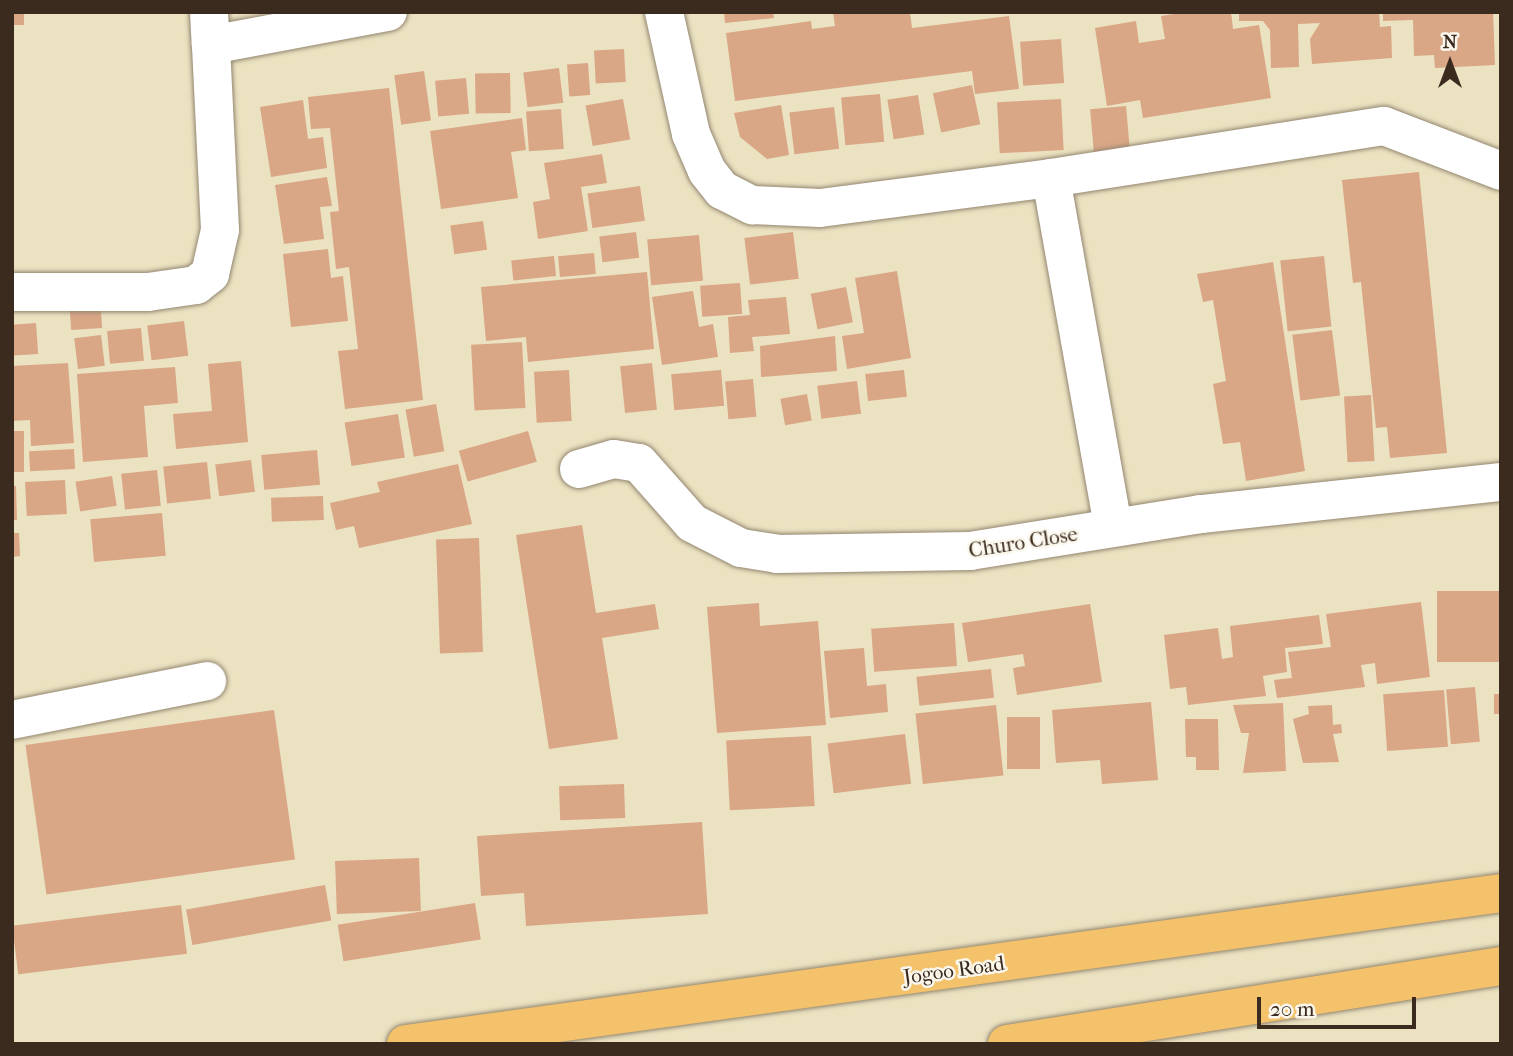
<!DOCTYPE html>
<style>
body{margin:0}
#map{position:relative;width:1513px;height:1056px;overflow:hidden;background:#ebe2c1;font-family:"IM FELL French Canon",serif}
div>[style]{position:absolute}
.building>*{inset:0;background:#d9a686;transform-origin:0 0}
.roads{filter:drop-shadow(0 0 2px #938670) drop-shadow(0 0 2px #938670)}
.minor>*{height:38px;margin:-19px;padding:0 19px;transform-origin:19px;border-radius:19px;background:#fff}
.major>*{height:38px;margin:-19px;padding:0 19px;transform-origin:19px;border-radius:19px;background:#f3c26a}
span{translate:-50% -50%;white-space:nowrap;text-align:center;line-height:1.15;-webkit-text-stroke:5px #fbf7ec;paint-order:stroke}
.street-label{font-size:21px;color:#3b2a1e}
.frame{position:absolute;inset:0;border:14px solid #3b2a1e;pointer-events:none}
.north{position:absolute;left:1415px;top:28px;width:70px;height:70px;-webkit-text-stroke:5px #fbf7ec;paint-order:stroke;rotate:0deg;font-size:19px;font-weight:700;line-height:28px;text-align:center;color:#3b2a1e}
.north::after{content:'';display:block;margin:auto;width:24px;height:32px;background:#3b2a1e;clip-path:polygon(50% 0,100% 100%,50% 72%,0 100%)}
.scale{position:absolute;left:1257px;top:997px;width:159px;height:32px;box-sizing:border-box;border:4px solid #3b2a1e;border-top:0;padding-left:9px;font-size:21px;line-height:24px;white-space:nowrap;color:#3b2a1e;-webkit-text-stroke:5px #fbf7ec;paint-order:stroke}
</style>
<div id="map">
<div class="building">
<i style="left:12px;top:12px;width:12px;height:13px"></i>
<i style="clip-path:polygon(724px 12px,773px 12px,774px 18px,725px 23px)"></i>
<i style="clip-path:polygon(833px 12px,910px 12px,912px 28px,1009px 16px,1019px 89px,975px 94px,972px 71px,735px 101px,726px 33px,811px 21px,812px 29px,835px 26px)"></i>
<i style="clip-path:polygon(1187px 12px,1231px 12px,1233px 29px,1259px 25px,1271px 98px,1143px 118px,1140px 100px,1107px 106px,1095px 28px,1136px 21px,1139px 43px,1165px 39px,1161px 16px)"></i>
<i style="clip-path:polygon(1239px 12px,1379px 12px,1380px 27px,1391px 26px,1392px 58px,1312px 64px,1310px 39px,1320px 23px,1298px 24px,1299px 67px,1271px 68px,1270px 30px,1263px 21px,1239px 21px)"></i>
<i style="clip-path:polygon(1383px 12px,1493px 12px,1495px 65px,1435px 68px,1434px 55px,1414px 56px,1413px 20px,1383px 21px)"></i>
<i style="left:1061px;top:39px;width:44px;height:41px;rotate:86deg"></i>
<i style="left:624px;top:49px;width:33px;height:30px;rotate:87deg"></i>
<i style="left:588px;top:63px;width:32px;height:21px;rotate:86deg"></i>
<i style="left:559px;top:68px;width:35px;height:36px;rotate:83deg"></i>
<i style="left:424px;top:71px;width:50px;height:30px;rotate:82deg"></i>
<i style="left:510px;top:73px;width:40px;height:35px;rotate:89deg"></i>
<i style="left:466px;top:78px;width:36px;height:31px;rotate:85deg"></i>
<i style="left:972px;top:85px;width:40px;height:40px;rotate:78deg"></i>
<i style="clip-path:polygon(389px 88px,423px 400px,345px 409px,338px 351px,358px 349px,349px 267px,336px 269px,330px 212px,339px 211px,330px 128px,311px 129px,308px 97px)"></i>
<i style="left:880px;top:94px;width:48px;height:39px;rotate:85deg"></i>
<i style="left:918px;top:95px;width:40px;height:31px;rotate:81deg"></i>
<i style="left:623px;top:99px;width:41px;height:38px;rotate:80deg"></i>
<i style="left:1061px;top:99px;width:51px;height:64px;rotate:87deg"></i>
<i style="clip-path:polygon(303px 100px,308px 139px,323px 137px,327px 168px,271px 177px,260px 107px)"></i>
<i style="clip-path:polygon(781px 105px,789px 155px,767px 159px,740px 137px,734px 113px)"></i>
<i style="left:1126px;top:106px;width:46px;height:36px;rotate:85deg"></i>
<i style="left:834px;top:107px;width:42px;height:45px;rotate:83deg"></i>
<i style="left:561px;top:109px;width:40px;height:35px;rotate:86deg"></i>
<i style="clip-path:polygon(522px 118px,526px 150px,511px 152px,518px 198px,441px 209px,430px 131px)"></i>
<i style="clip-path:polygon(602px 154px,607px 183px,581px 187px,588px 231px,538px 239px,533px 202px,550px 199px,544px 163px)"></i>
<i style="clip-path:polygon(1419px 172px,1447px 453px,1390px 458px,1387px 427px,1376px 428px,1361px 282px,1353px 283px,1342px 180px)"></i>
<i style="clip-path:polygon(327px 177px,332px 206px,320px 207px,324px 239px,284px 244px,275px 185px)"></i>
<i style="left:640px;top:186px;width:35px;height:53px;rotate:82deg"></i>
<i style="left:483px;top:221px;width:29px;height:33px;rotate:82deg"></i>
<i style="left:636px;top:232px;width:26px;height:37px;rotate:83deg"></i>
<i style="left:793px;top:232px;width:47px;height:49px;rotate:83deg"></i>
<i style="left:699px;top:235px;width:46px;height:52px;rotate:85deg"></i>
<i style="clip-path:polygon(328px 249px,331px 278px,343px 276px,348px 321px,291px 327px,283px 254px)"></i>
<i style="left:594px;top:253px;width:21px;height:36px;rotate:85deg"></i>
<i style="left:554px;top:256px;width:20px;height:43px;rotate:84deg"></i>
<i style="left:1324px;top:256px;width:71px;height:44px;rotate:84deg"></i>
<i style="clip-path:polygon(1273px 262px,1305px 471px,1246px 481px,1240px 442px,1223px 444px,1213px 384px,1226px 381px,1213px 300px,1203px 302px,1197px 274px)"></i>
<i style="clip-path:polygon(897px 271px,911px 358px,847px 369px,842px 336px,864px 333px,855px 278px)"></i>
<i style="clip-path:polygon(647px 272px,654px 349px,528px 362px,526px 337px,486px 341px,481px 287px)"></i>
<i style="left:740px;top:283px;width:31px;height:40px;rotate:86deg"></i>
<i style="left:846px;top:287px;width:36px;height:36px;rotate:79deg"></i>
<i style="clip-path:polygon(693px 291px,699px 327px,713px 324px,718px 357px,662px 365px,652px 297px)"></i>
<i style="clip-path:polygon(786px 297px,790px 334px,752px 337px,754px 351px,730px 353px,728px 317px,750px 315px,748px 300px)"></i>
<i style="left:100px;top:298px;width:30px;height:31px;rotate:86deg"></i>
<i style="left:184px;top:321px;width:35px;height:37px;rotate:83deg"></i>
<i style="left:36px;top:323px;width:31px;height:24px;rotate:86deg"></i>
<i style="left:141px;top:328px;width:33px;height:34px;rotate:85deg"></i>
<i style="left:1332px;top:330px;width:66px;height:40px;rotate:83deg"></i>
<i style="left:101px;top:335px;width:31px;height:27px;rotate:83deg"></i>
<i style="clip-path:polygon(835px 336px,837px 371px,761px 377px,760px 346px)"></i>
<i style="left:522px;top:342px;width:66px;height:51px;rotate:87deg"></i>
<i style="clip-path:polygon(241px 361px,248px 442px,176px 449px,173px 414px,212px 411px,208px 364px)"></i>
<i style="clip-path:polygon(68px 363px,74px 443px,31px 446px,30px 420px,12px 421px,12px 366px)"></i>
<i style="left:652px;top:363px;width:47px;height:32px;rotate:84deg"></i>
<i style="clip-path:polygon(175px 367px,178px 403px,144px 406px,148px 457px,83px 462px,77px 374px)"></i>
<i style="left:569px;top:370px;width:51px;height:35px;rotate:87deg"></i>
<i style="left:721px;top:370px;width:36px;height:50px;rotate:85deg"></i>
<i style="left:904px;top:370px;width:27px;height:39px;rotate:84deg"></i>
<i style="left:753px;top:379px;width:38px;height:28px;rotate:85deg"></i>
<i style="left:857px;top:381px;width:33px;height:40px;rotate:83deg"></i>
<i style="left:807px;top:394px;width:27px;height:27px;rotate:80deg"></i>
<i style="left:1371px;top:395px;width:66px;height:27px;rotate:87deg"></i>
<i style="left:436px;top:404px;width:48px;height:31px;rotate:80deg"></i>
<i style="left:398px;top:414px;width:44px;height:54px;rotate:81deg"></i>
<i style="left:12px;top:431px;width:12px;height:41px"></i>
<i style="left:528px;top:431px;width:32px;height:72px;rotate:74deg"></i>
<i style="left:74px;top:449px;width:20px;height:45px;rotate:87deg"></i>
<i style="left:317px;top:450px;width:35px;height:56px;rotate:85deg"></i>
<i style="left:251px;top:460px;width:32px;height:36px;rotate:83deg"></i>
<i style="left:207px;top:462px;width:37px;height:44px;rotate:84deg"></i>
<i style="clip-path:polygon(458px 464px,472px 524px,359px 548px,354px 526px,336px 530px,330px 503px,380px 492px,377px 482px)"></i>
<i style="left:157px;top:470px;width:36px;height:36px;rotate:84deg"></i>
<i style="left:112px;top:476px;width:30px;height:37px;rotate:81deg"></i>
<i style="left:65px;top:480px;width:34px;height:40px;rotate:87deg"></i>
<i style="clip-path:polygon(12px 486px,16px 486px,17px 520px,12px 520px)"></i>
<i style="left:323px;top:496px;width:24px;height:52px;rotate:88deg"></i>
<i style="left:162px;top:513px;width:43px;height:72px;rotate:85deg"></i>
<i style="clip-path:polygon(582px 525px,596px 613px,655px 604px,659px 629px,602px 638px,618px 739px,549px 749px,516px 535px)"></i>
<i style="clip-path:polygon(12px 533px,19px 533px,20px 556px,12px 557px)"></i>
<i style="left:479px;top:538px;width:114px;height:43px;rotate:88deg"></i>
<i style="left:1501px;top:591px;width:71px;height:64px;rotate:90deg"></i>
<i style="clip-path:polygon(1421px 602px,1430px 677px,1377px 684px,1375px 663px,1361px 665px,1365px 687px,1277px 698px,1274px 680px,1292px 678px,1288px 652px,1331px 647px,1326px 614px)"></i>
<i style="clip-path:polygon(759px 603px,760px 626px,818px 621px,826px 725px,717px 733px,707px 607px)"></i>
<i style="clip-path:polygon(1090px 604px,1102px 682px,1017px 695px,1013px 668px,1025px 666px,1023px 654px,968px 662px,962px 623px)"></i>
<i style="clip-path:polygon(1319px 615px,1323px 644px,1285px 648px,1287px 672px,1263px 676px,1266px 696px,1188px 705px,1186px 687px,1170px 689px,1164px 635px,1218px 628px,1222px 659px,1233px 657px,1230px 626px)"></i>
<i style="left:954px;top:623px;width:43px;height:83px;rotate:86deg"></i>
<i style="clip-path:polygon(864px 648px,867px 686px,886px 684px,888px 712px,830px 718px,824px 651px)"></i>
<i style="left:991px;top:669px;width:29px;height:75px;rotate:84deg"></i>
<i style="left:1475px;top:687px;width:55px;height:29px;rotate:85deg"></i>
<i style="left:1444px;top:690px;width:57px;height:61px;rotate:86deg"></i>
<i style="left:1494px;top:694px;width:7px;height:20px"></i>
<i style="clip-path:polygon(1151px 702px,1158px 780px,1102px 784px,1100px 760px,1056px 763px,1052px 710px)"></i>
<i style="clip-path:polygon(1283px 703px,1286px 771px,1243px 773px,1249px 733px,1241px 733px,1233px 705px)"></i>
<i style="left:996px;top:705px;width:71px;height:81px;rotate:84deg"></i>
<i style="clip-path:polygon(1332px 705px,1333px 725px,1341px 724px,1342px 733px,1333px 734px,1339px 762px,1303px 763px,1293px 719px,1309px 714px,1308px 706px)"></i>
<i style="left:274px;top:710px;width:151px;height:251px;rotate:82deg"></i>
<i style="left:1007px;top:717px;width:33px;height:52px"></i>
<i style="clip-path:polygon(1185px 719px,1218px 719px,1219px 770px,1196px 770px,1196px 757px,1186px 757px)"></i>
<i style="left:905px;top:734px;width:50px;height:78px;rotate:83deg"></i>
<i style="left:811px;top:736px;width:70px;height:85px;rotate:87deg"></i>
<i style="left:624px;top:784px;width:34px;height:65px;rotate:88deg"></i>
<i style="clip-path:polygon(702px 822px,708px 914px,526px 926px,524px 893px,481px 896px,477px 836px)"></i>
<i style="left:419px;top:858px;width:53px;height:84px;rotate:88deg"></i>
<i style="left:325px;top:885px;width:36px;height:141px;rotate:80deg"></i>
<i style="left:475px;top:903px;width:37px;height:139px;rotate:81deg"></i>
<i style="left:181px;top:905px;width:49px;height:170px;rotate:83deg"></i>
</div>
<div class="roads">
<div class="minor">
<i style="left:209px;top:12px;width:33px;rotate:87deg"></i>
<i style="left:211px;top:45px;width:180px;rotate:-10.6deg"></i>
<i style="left:664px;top:12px;width:125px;rotate:77.5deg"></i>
<i style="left:691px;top:134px;width:40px;rotate:66.6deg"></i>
<i style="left:707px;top:171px;width:24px;rotate:52deg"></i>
<i style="left:722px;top:190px;width:34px;rotate:27deg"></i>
<i style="left:752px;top:205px;width:68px;rotate:2.5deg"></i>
<i style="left:820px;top:208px;width:233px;rotate:-7.4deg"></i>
<i style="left:1051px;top:178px;width:354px;rotate:79.9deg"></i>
<i style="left:1051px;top:178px;width:337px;rotate:-8.9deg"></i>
<i style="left:1384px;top:126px;width:125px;rotate:21deg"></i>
<i style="left:12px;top:292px;width:136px"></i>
<i style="left:148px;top:292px;width:49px;rotate:-8.3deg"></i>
<i style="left:196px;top:285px;width:18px;rotate:-38deg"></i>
<i style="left:210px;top:274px;width:45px;rotate:-77.2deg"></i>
<i style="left:220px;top:230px;width:185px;rotate:-92.8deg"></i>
<i style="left:579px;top:469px;width:36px;rotate:-16deg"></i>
<i style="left:614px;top:459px;width:25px;rotate:9deg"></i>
<i style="left:639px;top:463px;width:80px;rotate:48.5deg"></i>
<i style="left:692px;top:523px;width:55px;rotate:27deg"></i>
<i style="left:741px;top:548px;width:36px;rotate:9deg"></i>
<i style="left:777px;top:554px;width:193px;rotate:-0.9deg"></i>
<i style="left:970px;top:551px;width:234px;rotate:-9.1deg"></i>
<i style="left:1201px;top:514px;width:302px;rotate:-6.1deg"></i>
<i style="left:12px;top:720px;width:199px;rotate:-11.3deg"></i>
</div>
<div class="major">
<i style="left:406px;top:1044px;width:1105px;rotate:-7.85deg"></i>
<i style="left:1007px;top:1044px;width:500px;rotate:-8.97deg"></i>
</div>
</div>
<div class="street-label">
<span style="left:1023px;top:542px;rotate:-9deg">Churo Close</span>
<span style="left:954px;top:970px;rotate:-8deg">Jogoo Road</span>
</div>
<div class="frame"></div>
<div class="north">N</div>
<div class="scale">20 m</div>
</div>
